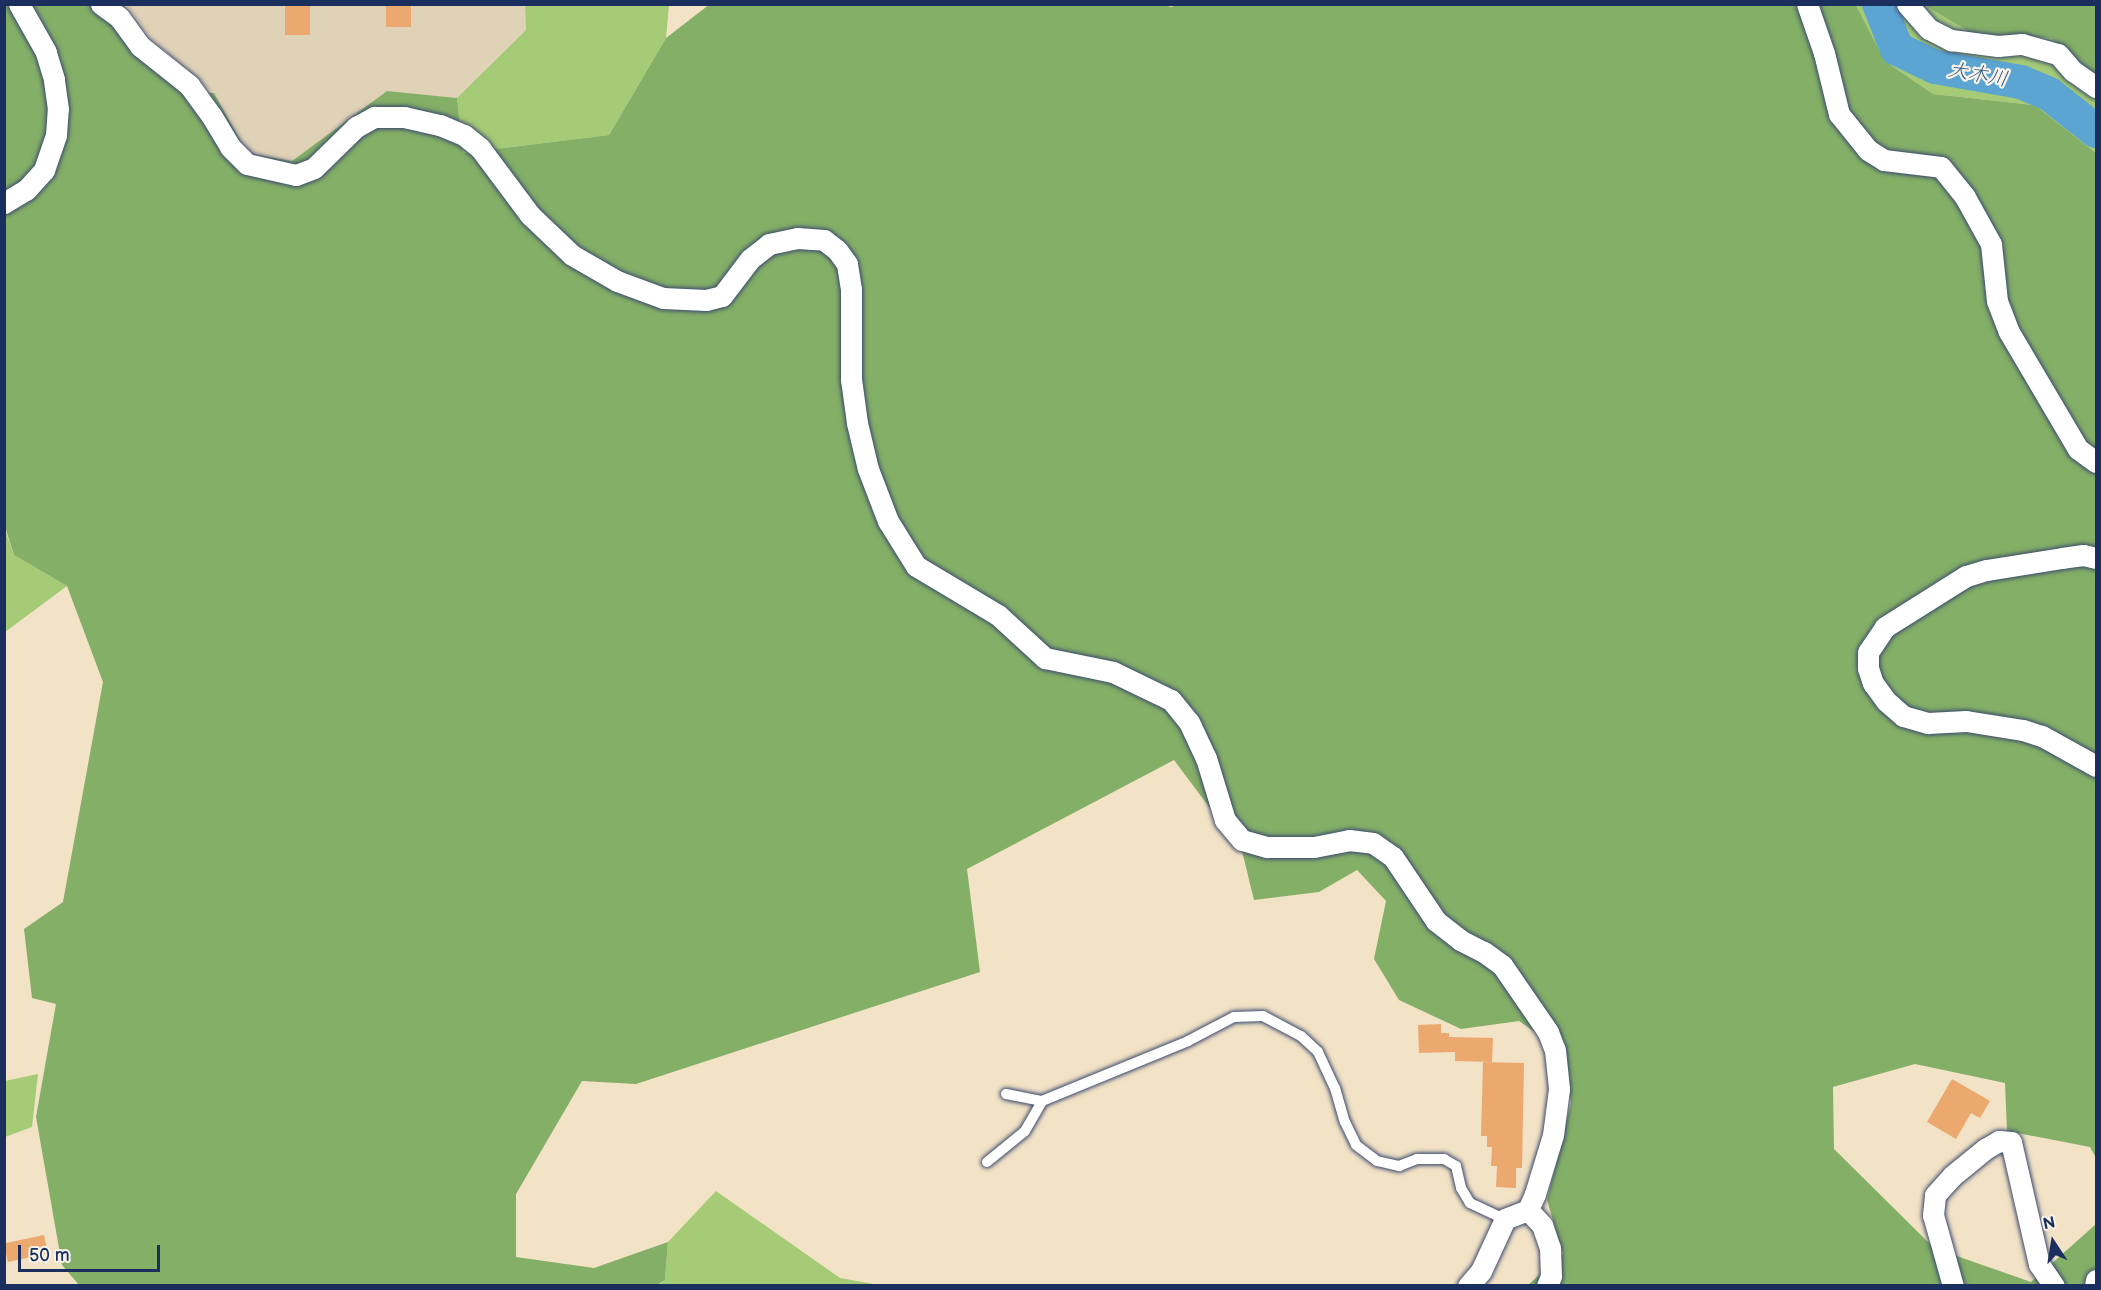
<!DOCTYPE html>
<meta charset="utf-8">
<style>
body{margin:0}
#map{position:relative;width:2101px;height:1290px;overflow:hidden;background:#f2e2c6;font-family:"Balsamiq Sans","Klee One",sans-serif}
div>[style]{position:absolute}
.built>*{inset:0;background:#e0d2b6}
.green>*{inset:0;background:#a5cb76}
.forest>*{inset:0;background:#84af67}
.river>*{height:34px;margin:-17px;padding:0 17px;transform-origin:17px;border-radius:17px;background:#5ca5d3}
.building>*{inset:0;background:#eba86f;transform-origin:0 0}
.roads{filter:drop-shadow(0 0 2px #3b4a6e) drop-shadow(0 0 2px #3b4a6e)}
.lane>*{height:10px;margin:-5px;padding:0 5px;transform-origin:5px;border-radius:5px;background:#fff}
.street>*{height:21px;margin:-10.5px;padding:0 10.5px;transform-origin:10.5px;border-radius:10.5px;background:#fff}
span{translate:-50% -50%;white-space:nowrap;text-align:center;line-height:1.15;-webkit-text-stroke:4.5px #f7f3e8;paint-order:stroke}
.water-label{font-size:20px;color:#325887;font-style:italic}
.frame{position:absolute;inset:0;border:6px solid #1b2f5e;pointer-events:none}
.north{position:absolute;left:2023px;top:1212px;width:60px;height:60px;-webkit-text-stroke:4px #f7f3e8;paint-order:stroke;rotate:348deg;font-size:16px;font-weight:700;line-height:24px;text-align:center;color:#1b2f5e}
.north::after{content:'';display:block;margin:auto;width:21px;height:27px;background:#1b2f5e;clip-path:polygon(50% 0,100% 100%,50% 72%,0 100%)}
.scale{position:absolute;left:18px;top:1245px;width:142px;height:27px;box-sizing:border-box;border:3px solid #1b2f5e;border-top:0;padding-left:8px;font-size:18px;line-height:21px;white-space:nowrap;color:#1b2f5e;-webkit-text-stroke:4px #f7f3e8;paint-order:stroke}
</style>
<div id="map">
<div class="built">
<i style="clip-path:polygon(127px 5px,525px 5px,526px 30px,457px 98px,387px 91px,292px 161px,247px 153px,214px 93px,152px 39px)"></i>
</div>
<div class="green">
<i style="clip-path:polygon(525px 5px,669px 5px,666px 38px,609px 135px,463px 153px,457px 98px,526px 30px)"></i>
<i style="clip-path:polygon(1856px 5px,1924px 5px,1973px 34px,2051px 38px,2096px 77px,2096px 153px,2035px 105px,1933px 94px,1885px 61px)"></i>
<i style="clip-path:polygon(4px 527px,14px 555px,67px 586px,5px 632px)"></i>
<i style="clip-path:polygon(38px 1074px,32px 1127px,5px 1137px,5px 1081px)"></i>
<i style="clip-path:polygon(716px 1191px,840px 1278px,879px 1285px,657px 1286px,665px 1280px,668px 1242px)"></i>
</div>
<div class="forest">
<i style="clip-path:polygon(710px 4px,1158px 4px,1172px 7px,1175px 4px,1856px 5px,1885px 61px,1933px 94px,2035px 105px,2096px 153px,2096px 1158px,2090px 1147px,2007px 1131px,2005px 1083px,1915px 1064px,1833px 1087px,1834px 1149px,1934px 1248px,2031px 1282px,2096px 1224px,2096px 1285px,1528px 1285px,1563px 1254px,1547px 1200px,1571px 1103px,1564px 1052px,1519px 1021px,1461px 1029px,1399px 1000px,1374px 959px,1386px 901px,1357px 870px,1319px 892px,1254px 900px,1242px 851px,1174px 760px,967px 869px,980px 972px,636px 1084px,582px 1081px,516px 1194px,516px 1257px,594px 1268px,668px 1242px,665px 1280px,657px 1285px,79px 1285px,62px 1265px,36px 1117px,56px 1004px,32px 998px,24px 929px,63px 902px,103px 682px,67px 586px,14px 555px,5px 527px,4px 5px,118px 5px,120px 34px,180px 92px,214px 93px,247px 153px,292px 161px,387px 91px,457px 98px,463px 153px,609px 135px,666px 38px)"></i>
<i style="clip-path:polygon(1924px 5px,2096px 5px,2096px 77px,2051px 38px,1973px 34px)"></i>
</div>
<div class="river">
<i style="left:1879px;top:4px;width:48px;rotate:68.2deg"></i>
<i style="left:1897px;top:49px;width:42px;rotate:25.3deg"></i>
<i style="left:1935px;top:67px;width:87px;rotate:9.9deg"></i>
<i style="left:2021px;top:82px;width:30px;rotate:23deg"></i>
<i style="left:2049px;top:94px;width:60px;rotate:38.2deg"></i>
</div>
<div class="building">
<i style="left:285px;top:4px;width:25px;height:31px"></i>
<i style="left:386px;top:4px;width:25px;height:23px"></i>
<i style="clip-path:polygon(1441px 1024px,1441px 1033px,1449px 1033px,1449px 1037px,1493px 1038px,1492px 1062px,1455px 1061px,1455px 1052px,1419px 1053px,1418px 1025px)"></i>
<i style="clip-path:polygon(1483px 1062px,1524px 1063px,1522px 1168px,1516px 1168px,1516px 1188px,1496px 1187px,1497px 1166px,1491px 1166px,1492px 1147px,1487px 1147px,1487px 1136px,1481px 1136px)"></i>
<i style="clip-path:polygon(1952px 1079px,1990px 1101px,1980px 1118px,1971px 1113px,1956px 1139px,1927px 1122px)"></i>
<i style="left:44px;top:1235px;width:19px;height:41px;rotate:78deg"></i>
</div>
<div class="roads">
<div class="lane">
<i style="left:1006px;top:1094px;width:37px;rotate:11deg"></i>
<i style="left:987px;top:1162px;width:49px;rotate:-39.2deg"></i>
<i style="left:1025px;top:1131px;width:34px;rotate:-60deg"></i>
<i style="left:1042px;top:1101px;width:158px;rotate:-22.3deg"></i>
<i style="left:1188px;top:1041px;width:52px;rotate:-27.6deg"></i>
<i style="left:1234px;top:1017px;width:29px;rotate:-2deg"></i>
<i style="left:1263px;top:1016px;width:43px;rotate:27.8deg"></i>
<i style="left:1301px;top:1036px;width:23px;rotate:43deg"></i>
<i style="left:1318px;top:1052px;width:40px;rotate:65deg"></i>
<i style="left:1335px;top:1088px;width:35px;rotate:74deg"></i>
<i style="left:1345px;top:1122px;width:25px;rotate:64deg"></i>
<i style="left:1356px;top:1145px;width:26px;rotate:37deg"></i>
<i style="left:1377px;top:1161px;width:23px;rotate:13deg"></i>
<i style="left:1399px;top:1166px;width:19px;rotate:-21deg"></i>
<i style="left:1417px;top:1159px;width:27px"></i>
<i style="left:1444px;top:1159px;width:14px;rotate:30deg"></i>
<i style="left:1456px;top:1166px;width:23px;rotate:77deg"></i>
<i style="left:1461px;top:1188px;width:17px;rotate:59deg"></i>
<i style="left:1470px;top:1203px;width:38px;rotate:25deg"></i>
</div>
<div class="street">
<i style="left:101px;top:4px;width:22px;rotate:36deg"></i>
<i style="left:119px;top:17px;width:36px;rotate:54deg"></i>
<i style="left:140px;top:46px;width:63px;rotate:38.5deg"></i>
<i style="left:189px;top:85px;width:37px;rotate:54deg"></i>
<i style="left:211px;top:115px;width:37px;rotate:59deg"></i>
<i style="left:230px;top:147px;width:24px;rotate:45deg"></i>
<i style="left:247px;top:164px;width:50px;rotate:12.7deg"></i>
<i style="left:296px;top:175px;width:19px;rotate:-21deg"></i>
<i style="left:314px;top:168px;width:59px;rotate:-44.3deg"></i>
<i style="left:356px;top:127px;width:21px;rotate:-29deg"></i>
<i style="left:374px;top:117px;width:30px"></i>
<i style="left:404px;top:117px;width:37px;rotate:13deg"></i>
<i style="left:440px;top:125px;width:26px;rotate:23deg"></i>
<i style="left:464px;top:135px;width:21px;rotate:39deg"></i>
<i style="left:480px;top:148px;width:84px;rotate:53.3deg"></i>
<i style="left:530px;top:215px;width:58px;rotate:43.6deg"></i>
<i style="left:572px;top:255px;width:52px;rotate:30deg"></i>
<i style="left:617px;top:281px;width:49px;rotate:20.3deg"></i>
<i style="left:663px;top:298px;width:43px;rotate:2.7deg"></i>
<i style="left:706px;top:300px;width:16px;rotate:-14deg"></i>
<i style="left:722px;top:296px;width:46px;rotate:-52.9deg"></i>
<i style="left:750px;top:259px;width:24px;rotate:-38deg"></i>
<i style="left:769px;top:244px;width:29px;rotate:-12deg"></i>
<i style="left:797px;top:238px;width:27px;rotate:4deg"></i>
<i style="left:824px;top:240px;width:16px;rotate:38deg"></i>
<i style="left:837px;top:250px;width:17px;rotate:54deg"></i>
<i style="left:847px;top:264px;width:25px;rotate:81deg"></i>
<i style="left:851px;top:289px;width:90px;rotate:90deg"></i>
<i style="left:851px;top:379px;width:44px;rotate:82.2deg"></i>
<i style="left:857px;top:423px;width:47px;rotate:76.6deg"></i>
<i style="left:868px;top:469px;width:56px;rotate:69deg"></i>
<i style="left:888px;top:521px;width:53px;rotate:58.1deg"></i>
<i style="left:916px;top:566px;width:96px;rotate:30.9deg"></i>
<i style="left:998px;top:615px;width:64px;rotate:42.5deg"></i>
<i style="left:1045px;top:658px;width:69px;rotate:11.6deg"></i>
<i style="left:1113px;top:672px;width:64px;rotate:25.8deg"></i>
<i style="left:1171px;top:700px;width:28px;rotate:51deg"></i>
<i style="left:1189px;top:722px;width:40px;rotate:65deg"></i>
<i style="left:1206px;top:758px;width:65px;rotate:73deg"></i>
<i style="left:1225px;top:820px;width:26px;rotate:50deg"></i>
<i style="left:1242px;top:840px;width:26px;rotate:16deg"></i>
<i style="left:1267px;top:847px;width:47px"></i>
<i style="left:1314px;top:847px;width:36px;rotate:-11deg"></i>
<i style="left:1349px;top:840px;width:24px;rotate:7deg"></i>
<i style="left:1373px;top:843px;width:24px;rotate:35deg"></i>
<i style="left:1393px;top:857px;width:77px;rotate:56.1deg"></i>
<i style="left:1436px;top:921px;width:31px;rotate:38deg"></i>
<i style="left:1460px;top:940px;width:27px;rotate:27deg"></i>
<i style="left:1484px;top:952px;width:22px;rotate:36deg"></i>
<i style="left:1502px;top:965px;width:81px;rotate:55.5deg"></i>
<i style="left:1548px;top:1032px;width:19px;rotate:69deg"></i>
<i style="left:1555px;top:1050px;width:39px;rotate:84deg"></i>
<i style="left:1559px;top:1089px;width:46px;rotate:97.4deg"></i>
<i style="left:1553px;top:1135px;width:62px;rotate:107deg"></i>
<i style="left:1535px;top:1194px;width:17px;rotate:114deg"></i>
<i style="left:1528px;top:1210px;width:25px;rotate:159deg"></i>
<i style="left:1505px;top:1219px;width:57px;rotate:114.8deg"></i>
<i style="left:1481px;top:1271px;width:20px;rotate:131deg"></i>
<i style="left:1807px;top:4px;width:52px;rotate:70.9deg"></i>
<i style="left:1824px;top:53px;width:63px;rotate:76.2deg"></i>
<i style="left:1839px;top:114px;width:46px;rotate:51.1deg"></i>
<i style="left:1868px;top:150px;width:19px;rotate:32deg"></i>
<i style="left:1884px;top:160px;width:57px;rotate:7deg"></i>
<i style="left:1941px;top:167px;width:38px;rotate:51deg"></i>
<i style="left:1965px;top:197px;width:54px;rotate:61deg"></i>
<i style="left:1991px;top:244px;width:57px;rotate:84deg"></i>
<i style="left:1997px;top:301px;width:33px;rotate:69deg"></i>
<i style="left:2009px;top:332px;width:136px;rotate:59.5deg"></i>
<i style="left:2078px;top:449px;width:22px;rotate:36deg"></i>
<i style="left:1907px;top:4px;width:33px;rotate:49deg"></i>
<i style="left:1929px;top:29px;width:25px;rotate:27deg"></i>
<i style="left:1951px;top:40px;width:47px;rotate:7.3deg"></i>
<i style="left:1998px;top:46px;width:24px;rotate:-5deg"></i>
<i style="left:2022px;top:44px;width:37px;rotate:16deg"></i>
<i style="left:2058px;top:54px;width:23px;rotate:49deg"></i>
<i style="left:2073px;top:71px;width:28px;rotate:35deg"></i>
<i style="left:4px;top:203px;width:26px;rotate:-31deg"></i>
<i style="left:26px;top:190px;width:27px;rotate:-48deg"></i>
<i style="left:44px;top:170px;width:37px;rotate:-71deg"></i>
<i style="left:56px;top:135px;width:26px;rotate:-86deg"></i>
<i style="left:58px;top:109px;width:30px;rotate:-98deg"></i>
<i style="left:54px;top:79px;width:28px;rotate:-107deg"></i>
<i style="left:46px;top:52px;width:55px;rotate:-119.4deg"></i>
<i style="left:2096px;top:558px;width:13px;rotate:-167deg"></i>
<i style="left:2083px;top:555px;width:21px;rotate:172deg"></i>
<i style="left:2062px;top:558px;width:77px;rotate:171deg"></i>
<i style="left:1986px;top:570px;width:21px;rotate:163deg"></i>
<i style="left:1966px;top:576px;width:96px;rotate:147.8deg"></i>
<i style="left:1885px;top:627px;width:30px;rotate:124deg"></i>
<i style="left:1868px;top:652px;width:16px;rotate:90deg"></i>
<i style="left:1868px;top:668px;width:16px;rotate:72deg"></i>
<i style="left:1873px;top:683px;width:22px;rotate:54deg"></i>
<i style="left:1886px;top:701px;width:23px;rotate:41deg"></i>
<i style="left:1903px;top:716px;width:26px;rotate:16deg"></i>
<i style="left:1928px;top:723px;width:38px;rotate:-3deg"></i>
<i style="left:1966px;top:721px;width:58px;rotate:9deg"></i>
<i style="left:2023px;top:730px;width:20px;rotate:18deg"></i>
<i style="left:2042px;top:736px;width:62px;rotate:29.1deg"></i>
<i style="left:1528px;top:1210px;width:21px;rotate:47deg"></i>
<i style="left:1542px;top:1225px;width:24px;rotate:71deg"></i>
<i style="left:1550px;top:1248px;width:28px;rotate:88deg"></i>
<i style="left:1551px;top:1276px;width:11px;rotate:112deg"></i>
<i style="left:1953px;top:1286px;width:74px;rotate:-105.7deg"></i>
<i style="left:1933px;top:1215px;width:20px;rotate:-84deg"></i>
<i style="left:1935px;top:1195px;width:25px;rotate:-48deg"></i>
<i style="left:1952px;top:1176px;width:43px;rotate:-39.3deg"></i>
<i style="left:1985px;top:1149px;width:16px;rotate:-30deg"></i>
<i style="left:1999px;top:1141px;width:12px;rotate:5deg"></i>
<i style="left:2011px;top:1142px;width:125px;rotate:77.1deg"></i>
<i style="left:2039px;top:1264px;width:27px;rotate:56deg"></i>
<i style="left:2095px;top:1286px;width:6px;rotate:-81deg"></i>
</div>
</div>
<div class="water-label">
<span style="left:1978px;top:75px;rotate:10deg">大木川</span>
</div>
<div class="frame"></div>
<div class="north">N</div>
<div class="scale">50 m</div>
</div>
